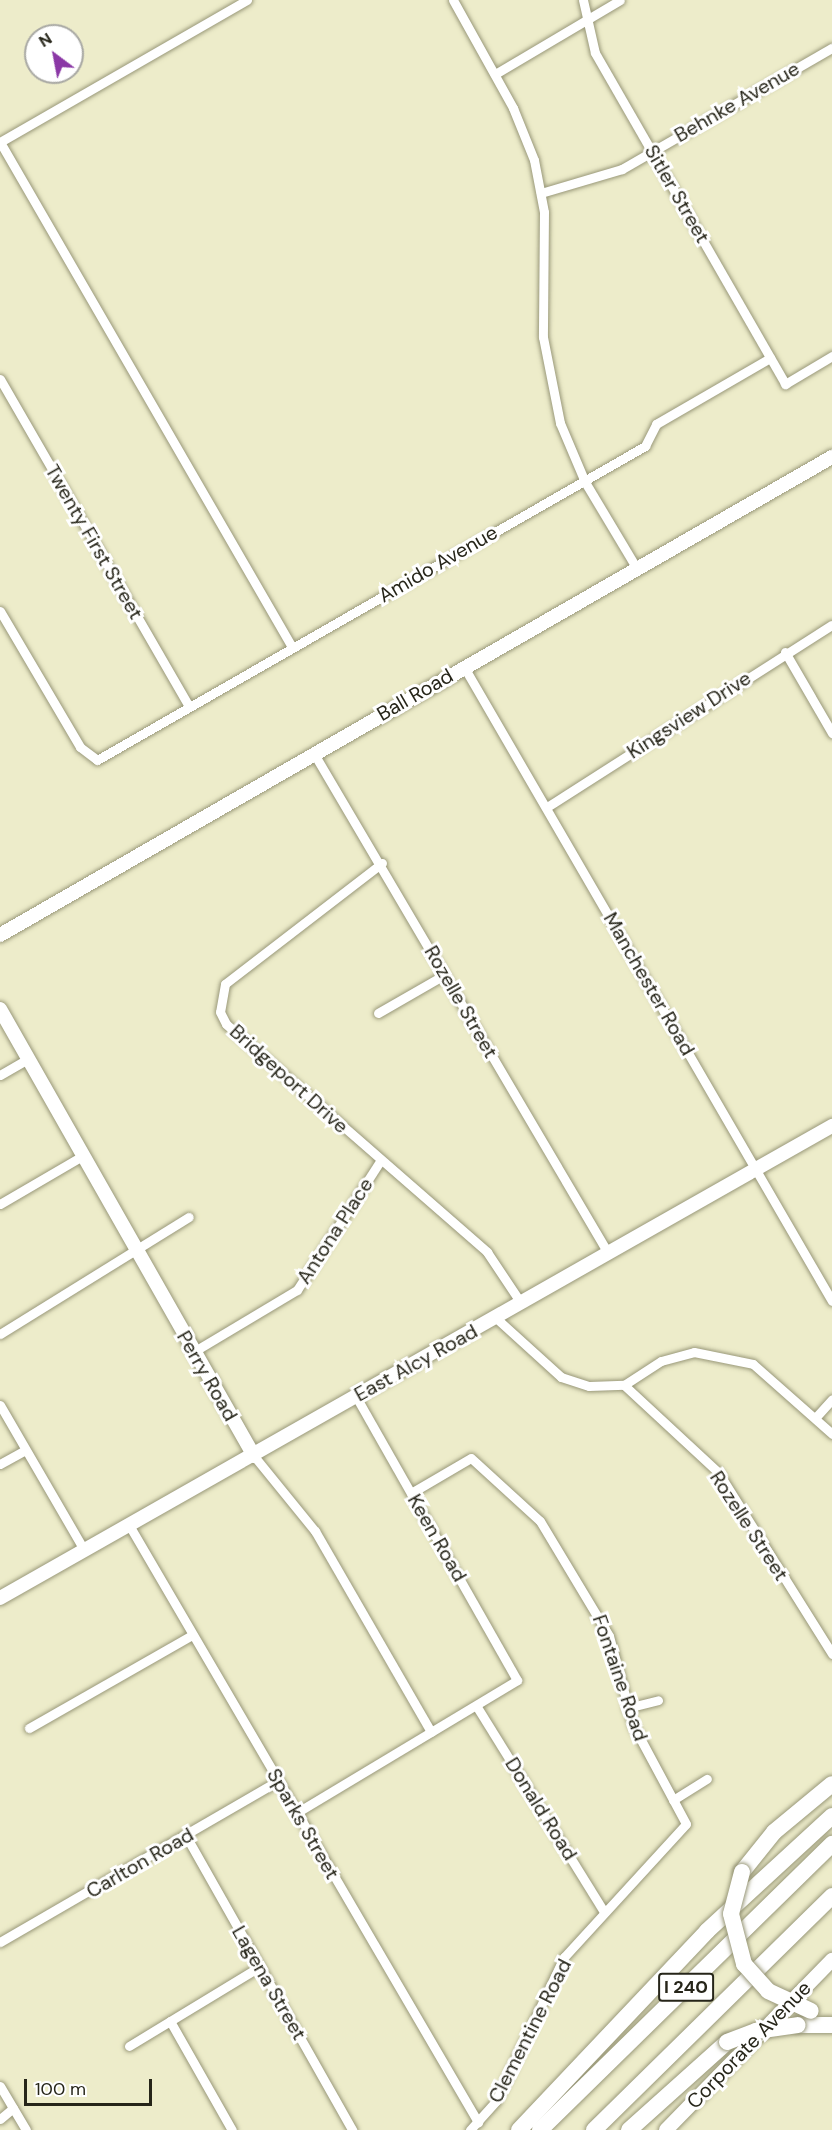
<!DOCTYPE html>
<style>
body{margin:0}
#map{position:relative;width:832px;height:2130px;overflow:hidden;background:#edecca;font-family:"DM Sans",sans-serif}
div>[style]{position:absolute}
.roads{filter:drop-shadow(0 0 2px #999879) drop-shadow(0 0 2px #999879)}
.street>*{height:9px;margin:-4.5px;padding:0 4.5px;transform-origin:4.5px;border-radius:4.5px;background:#fff}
.secondary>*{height:14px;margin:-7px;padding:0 7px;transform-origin:7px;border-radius:7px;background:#fff}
.highway>*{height:16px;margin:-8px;padding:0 8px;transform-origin:8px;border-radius:8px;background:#fff}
.bridges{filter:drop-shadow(0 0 2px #999879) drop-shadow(0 0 2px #999879)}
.highway-bridge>*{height:16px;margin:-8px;padding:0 8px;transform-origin:8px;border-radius:8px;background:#fff}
span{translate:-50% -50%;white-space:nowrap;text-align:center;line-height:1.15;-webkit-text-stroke:6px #fff;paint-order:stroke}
.shield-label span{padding:2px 4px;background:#fff;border:2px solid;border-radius:4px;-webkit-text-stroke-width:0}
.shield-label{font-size:18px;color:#262519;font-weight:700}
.street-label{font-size:20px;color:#262519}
.north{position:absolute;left:24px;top:24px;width:60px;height:60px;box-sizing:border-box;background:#fff;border:2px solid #a8a8a3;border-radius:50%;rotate:328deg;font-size:16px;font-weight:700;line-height:24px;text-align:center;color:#262519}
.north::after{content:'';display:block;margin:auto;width:21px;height:27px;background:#8b38a6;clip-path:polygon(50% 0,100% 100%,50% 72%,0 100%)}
.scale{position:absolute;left:24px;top:2079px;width:128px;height:27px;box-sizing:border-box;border:3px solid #262519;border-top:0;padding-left:8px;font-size:18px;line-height:21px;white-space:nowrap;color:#262519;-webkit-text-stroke:4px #fff;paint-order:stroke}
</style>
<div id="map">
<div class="roads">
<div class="street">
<i style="left:453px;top:0;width:124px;rotate:60.9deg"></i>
<i style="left:513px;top:108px;width:56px;rotate:68deg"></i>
<i style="left:534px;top:160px;width:53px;rotate:79.1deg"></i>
<i style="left:544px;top:212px;width:125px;rotate:90.5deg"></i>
<i style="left:543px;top:337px;width:88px;rotate:78.8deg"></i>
<i style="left:560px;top:423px;width:64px;rotate:67deg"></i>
<i style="left:585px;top:482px;width:101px;rotate:59.1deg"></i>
<i style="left:583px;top:0;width:54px;rotate:77.2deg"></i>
<i style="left:595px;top:53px;width:382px;rotate:60.1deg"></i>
<i style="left:785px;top:384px;width:55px;rotate:-30.8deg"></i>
<i style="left:495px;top:74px;width:145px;rotate:-30.6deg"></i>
<i style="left:0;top:142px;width:583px;rotate:59.96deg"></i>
<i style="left:0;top:142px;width:285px;rotate:-29.9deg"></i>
<i style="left:541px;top:193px;width:84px;rotate:-16.5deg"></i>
<i style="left:622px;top:169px;width:242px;rotate:-30deg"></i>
<i style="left:0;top:379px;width:375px;rotate:60deg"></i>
<i style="left:0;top:611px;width:158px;rotate:59.5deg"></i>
<i style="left:80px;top:747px;width:21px;rotate:37deg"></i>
<i style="left:97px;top:760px;width:632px;rotate:-29.81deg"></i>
<i style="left:645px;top:446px;width:25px;rotate:-63deg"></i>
<i style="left:656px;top:424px;width:132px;rotate:-30.1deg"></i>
<i style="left:785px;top:652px;width:94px;rotate:59.9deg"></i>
<i style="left:464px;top:667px;width:733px;rotate:59.87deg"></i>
<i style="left:313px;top:752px;width:581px;rotate:59.51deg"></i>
<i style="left:547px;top:807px;width:338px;rotate:-32.6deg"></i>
<i style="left:382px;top:863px;width:198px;rotate:142.4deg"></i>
<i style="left:225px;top:984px;width:28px;rotate:100deg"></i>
<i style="left:220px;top:1012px;width:13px;rotate:63deg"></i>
<i style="left:226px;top:1024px;width:347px;rotate:41.1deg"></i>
<i style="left:487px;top:1252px;width:61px;rotate:56.3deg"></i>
<i style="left:378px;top:1013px;width:76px;rotate:-29.9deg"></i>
<i style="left:0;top:1075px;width:34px;rotate:-30deg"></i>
<i style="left:0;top:1204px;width:97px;rotate:-30.3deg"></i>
<i style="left:496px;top:1318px;width:88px;rotate:42.2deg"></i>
<i style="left:561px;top:1377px;width:29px;rotate:18deg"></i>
<i style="left:589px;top:1386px;width:35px;rotate:-2deg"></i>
<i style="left:624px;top:1385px;width:44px;rotate:-33deg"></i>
<i style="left:661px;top:1361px;width:34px;rotate:-15deg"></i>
<i style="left:694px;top:1352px;width:60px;rotate:11.5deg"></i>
<i style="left:753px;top:1364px;width:106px;rotate:41.5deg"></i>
<i style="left:0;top:1334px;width:222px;rotate:-31.8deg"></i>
<i style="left:193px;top:1352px;width:121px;rotate:-30.8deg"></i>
<i style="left:297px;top:1290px;width:153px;rotate:-57.2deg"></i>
<i style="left:624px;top:1385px;width:128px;rotate:42.8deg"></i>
<i style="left:718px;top:1472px;width:215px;rotate:57.9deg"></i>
<i style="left:0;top:1405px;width:168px;rotate:59.9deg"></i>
<i style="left:816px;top:1417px;width:24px;rotate:-48deg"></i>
<i style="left:254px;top:1456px;width:97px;rotate:50.9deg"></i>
<i style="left:315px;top:1531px;width:232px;rotate:60deg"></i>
<i style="left:0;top:1464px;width:29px;rotate:-29deg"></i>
<i style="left:411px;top:1493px;width:69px;rotate:-30.3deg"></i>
<i style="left:471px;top:1458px;width:93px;rotate:42.4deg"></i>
<i style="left:540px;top:1521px;width:134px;rotate:59deg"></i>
<i style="left:609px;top:1636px;width:92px;rotate:74.9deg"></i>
<i style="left:633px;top:1725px;width:112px;rotate:61.8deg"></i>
<i style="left:686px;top:1824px;width:180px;rotate:132.5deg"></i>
<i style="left:564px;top:1957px;width:159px;rotate:115.3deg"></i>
<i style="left:496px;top:2101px;width:39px;rotate:132deg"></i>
<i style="left:129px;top:1525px;width:692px;rotate:59.69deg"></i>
<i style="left:477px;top:1707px;width:241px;rotate:58.2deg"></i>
<i style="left:627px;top:1708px;width:32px;rotate:-14deg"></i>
<i style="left:29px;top:1728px;width:188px;rotate:-29.7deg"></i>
<i style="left:673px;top:1800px;width:40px;rotate:-32deg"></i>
<i style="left:296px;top:1813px;width:258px;rotate:-31deg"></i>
<i style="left:517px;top:1680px;width:326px;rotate:-119.6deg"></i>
<i style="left:186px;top:1836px;width:338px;rotate:60.5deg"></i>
<i style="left:0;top:1942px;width:321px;rotate:-30.1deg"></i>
<i style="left:170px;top:2021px;width:125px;rotate:60.4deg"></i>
<i style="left:129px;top:2046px;width:152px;rotate:-31.3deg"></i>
<i style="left:0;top:2086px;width:51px;rotate:59.4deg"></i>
<i style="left:0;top:2119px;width:17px;rotate:-40deg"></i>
</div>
<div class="secondary">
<i style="left:0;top:935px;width:960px;rotate:-29.88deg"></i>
<i style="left:0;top:1009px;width:514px;rotate:60.39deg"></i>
<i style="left:0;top:1598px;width:957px;rotate:-29.57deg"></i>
<i style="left:666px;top:2130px;width:238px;rotate:-45.7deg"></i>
</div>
<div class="highway">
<i style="left:742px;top:1872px;width:51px;rotate:-51.3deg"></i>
<i style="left:774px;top:1832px;width:75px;rotate:-39.6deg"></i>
<i style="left:798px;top:2025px;width:34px"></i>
<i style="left:519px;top:2130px;width:274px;rotate:-46.6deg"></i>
<i style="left:707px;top:1931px;width:170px;rotate:-42.6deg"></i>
<i style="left:540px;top:2130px;width:409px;rotate:-44.4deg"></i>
<i style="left:594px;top:2130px;width:334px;rotate:-44.5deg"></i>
<i style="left:629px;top:2130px;width:132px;rotate:-41.9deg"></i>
</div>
</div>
<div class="bridges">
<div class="highway-bridge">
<i style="left:742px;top:1872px;width:43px;rotate:104.7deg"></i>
<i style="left:731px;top:1914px;width:52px;rotate:75.4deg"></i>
<i style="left:744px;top:1964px;width:36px;rotate:48deg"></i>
<i style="left:768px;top:1991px;width:47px;rotate:24.9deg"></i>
<i style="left:727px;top:2042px;width:31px;rotate:-21deg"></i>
<i style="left:756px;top:2031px;width:42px;rotate:-8.1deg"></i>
</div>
</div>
<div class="shield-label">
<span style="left:686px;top:1987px">I 240</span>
</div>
<div class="street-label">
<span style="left:737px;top:102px;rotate:-30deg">Behnke Avenue</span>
<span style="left:677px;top:194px;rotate:60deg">Sitler Street</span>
<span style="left:94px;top:542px;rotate:60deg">Twenty First Street</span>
<span style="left:438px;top:564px;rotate:-30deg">Amido Avenue</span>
<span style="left:415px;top:695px;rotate:-30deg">Ball Road</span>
<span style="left:689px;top:715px;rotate:-33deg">Kingsview Drive</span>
<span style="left:649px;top:984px;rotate:60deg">Manchester Road</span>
<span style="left:461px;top:1002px;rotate:60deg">Rozelle Street</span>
<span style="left:289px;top:1079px;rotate:42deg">Bridgeport Drive</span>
<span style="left:335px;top:1231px;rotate:-57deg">Antona Place</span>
<span style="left:416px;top:1363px;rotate:-29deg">East Alcy Road</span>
<span style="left:207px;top:1376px;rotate:60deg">Perry Road</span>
<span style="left:749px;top:1526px;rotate:57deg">Rozelle Street</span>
<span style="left:437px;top:1538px;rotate:60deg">Keen Road</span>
<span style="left:620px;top:1678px;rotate:71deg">Fontaine Road</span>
<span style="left:541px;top:1809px;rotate:58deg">Donald Road</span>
<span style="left:303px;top:1824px;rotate:60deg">Sparks Street</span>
<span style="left:140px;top:1863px;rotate:-30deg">Carlton Road</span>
<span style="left:269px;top:1983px;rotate:60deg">Lagena Street</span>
<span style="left:530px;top:2031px;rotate:-63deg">Clementine Road</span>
<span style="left:749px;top:2045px;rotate:-46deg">Corporate Avenue</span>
</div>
<div class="north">N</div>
<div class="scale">100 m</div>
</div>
